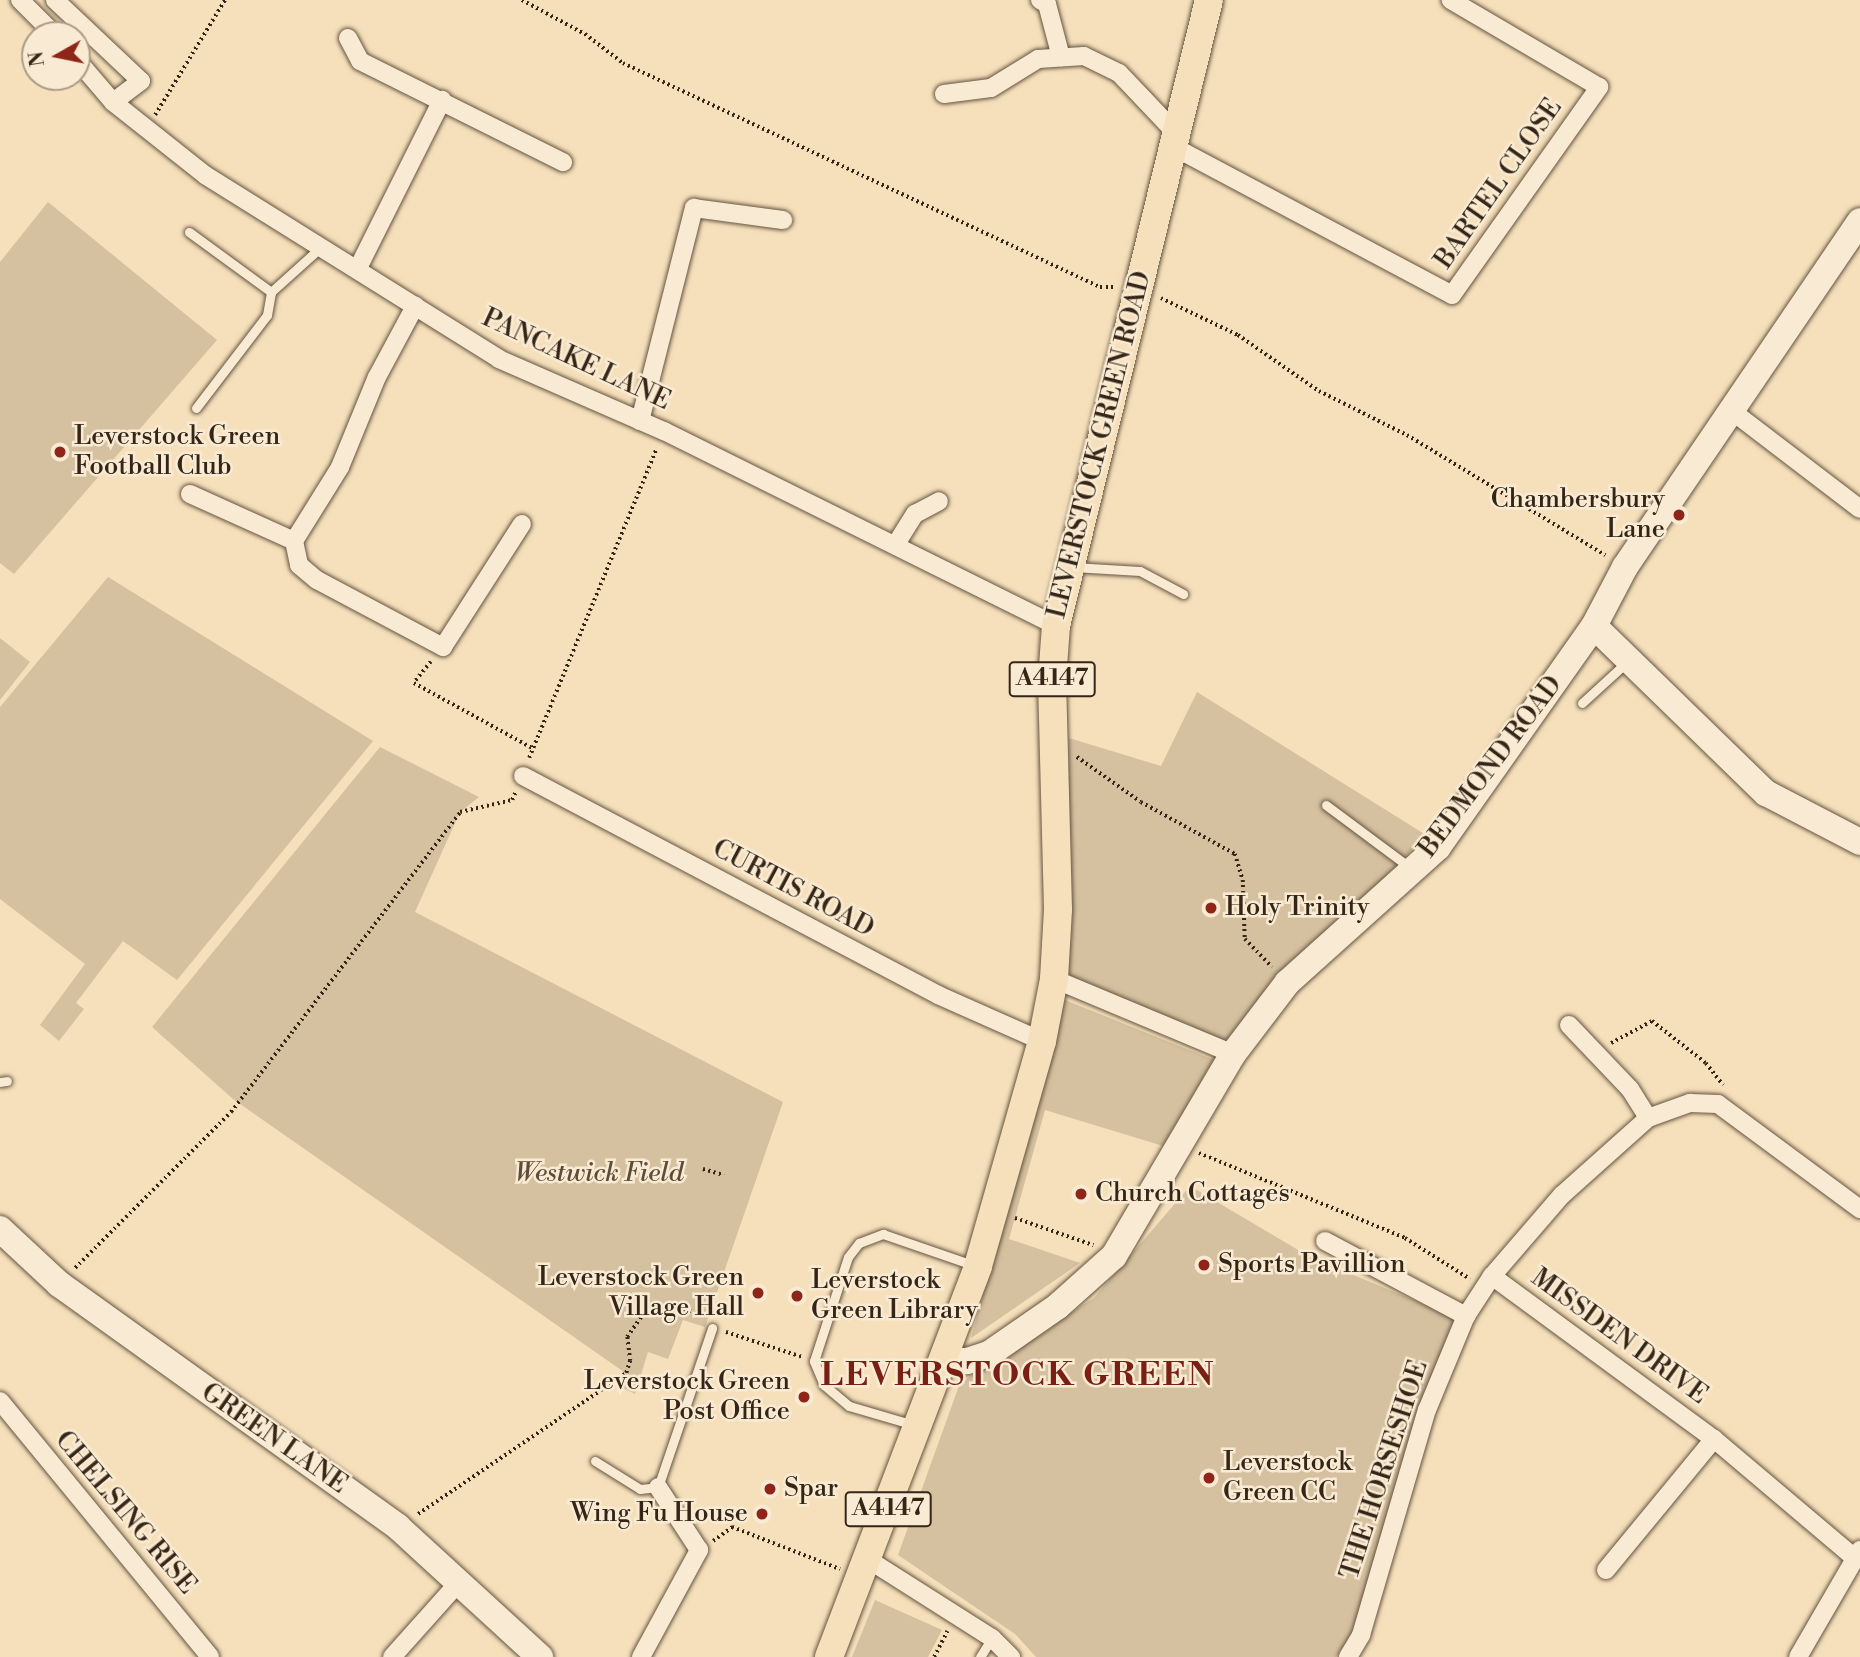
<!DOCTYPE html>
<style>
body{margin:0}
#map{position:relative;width:1860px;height:1657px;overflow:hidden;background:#f6e0bb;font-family:"Libre Bodoni",serif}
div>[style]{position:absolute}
.green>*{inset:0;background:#d5c09f}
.path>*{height:3.5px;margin-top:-1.75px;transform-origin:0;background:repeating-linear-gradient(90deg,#352517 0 2px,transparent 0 5.5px)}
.roads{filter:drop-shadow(0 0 2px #655440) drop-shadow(0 0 2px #655440)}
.lane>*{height:9px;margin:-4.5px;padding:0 4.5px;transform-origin:4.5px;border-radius:4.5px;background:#f9ebd3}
.street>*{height:18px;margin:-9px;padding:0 9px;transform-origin:9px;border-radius:9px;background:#f9ebd3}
.secondary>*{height:26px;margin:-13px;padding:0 13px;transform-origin:13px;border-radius:13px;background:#f9ebd3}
.primary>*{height:28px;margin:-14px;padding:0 14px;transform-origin:14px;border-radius:14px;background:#f6e0bb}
.dots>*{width:19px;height:19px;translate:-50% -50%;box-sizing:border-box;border:4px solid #f9ebd3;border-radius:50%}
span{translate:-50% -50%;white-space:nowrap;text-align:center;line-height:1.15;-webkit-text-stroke:5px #f9ebd3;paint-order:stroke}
.shield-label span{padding:2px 5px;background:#f9ebd3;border:2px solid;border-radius:5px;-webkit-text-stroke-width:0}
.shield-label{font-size:24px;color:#352517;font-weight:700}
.street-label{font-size:26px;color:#352517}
.poi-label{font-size:26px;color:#352517}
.left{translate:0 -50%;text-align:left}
.right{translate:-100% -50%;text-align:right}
.park-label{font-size:26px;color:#5d4c39;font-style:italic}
.district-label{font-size:33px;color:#7a1f14;font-weight:700;letter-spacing:2px}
.north{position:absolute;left:21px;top:21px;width:70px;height:70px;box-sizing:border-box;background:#f9ebd3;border:2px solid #ab9c88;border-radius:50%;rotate:261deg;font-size:19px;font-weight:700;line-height:28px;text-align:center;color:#352517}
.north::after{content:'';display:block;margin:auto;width:24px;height:32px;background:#8f2418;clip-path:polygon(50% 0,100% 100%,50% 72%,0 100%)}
</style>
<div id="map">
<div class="green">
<i style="clip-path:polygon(48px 202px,217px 340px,14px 574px,0 563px,0 262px)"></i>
<i style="clip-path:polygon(108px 577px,373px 741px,177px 980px,123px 941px,76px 1003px,84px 1009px,59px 1041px,40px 1025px,85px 964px,0 899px,0 707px)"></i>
<i style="clip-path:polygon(0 638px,30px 662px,0 700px)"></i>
<i style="clip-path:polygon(1197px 692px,1426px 835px,1285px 978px,1230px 1048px,1063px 977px,1069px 738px,1161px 766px)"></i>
<i style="clip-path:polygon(380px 747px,479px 797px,460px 812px,415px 912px,783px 1102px,705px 1327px,683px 1320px,668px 1359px,648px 1352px,635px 1394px,617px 1385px,624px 1372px,233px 1099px,152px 1027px)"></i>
<i style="clip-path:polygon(1065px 1000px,1214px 1060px,1163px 1146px,1045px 1110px,1009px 1239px,1080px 1263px,971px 1338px)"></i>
<i style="clip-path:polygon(1190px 1186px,1310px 1257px,1457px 1318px,1420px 1409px,1352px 1633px,1336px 1657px,1036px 1657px,1015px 1634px,898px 1555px,960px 1383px,1094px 1298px)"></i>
<i style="clip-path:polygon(875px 1600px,942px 1630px,928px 1657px,852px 1657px)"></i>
</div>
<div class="path">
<i style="left:522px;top:0;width:72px;rotate:28.4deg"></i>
<i style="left:585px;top:34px;width:48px;rotate:37.3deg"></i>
<i style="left:623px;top:63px;width:527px;rotate:25.15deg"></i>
<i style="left:1100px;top:287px;width:13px"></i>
<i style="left:155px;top:115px;width:135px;rotate:-58.7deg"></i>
<i style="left:1161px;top:298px;width:85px;rotate:25.7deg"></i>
<i style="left:1238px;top:335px;width:98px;rotate:34.7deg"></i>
<i style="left:1319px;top:391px;width:98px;rotate:26.6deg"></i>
<i style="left:1407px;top:435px;width:232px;rotate:31.2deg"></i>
<i style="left:431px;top:662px;width:27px;rotate:129deg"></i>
<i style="left:414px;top:683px;width:135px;rotate:28.8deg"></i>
<i style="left:1077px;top:757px;width:78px;rotate:35.1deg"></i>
<i style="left:1141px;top:802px;width:107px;rotate:29deg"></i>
<i style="left:1235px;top:854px;width:27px;rotate:73deg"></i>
<i style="left:1243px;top:880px;width:59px;rotate:88.1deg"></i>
<i style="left:1245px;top:939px;width:39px;rotate:46deg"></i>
<i style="left:529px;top:758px;width:335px;rotate:-67.6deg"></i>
<i style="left:1611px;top:1043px;width:47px;rotate:-28.2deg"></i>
<i style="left:1652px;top:1021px;width:68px;rotate:37.9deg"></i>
<i style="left:1706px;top:1063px;width:28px;rotate:52deg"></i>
<i style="left:1199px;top:1153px;width:223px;rotate:22.4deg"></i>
<i style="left:1405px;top:1238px;width:77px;rotate:32.2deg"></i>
<i style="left:703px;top:1169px;width:22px;rotate:16deg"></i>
<i style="left:1015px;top:1218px;width:83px;rotate:19.1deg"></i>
<i style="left:75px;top:1268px;width:221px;rotate:-45deg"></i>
<i style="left:231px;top:1112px;width:377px;rotate:-52.6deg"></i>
<i style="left:460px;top:812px;width:53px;rotate:-13deg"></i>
<i style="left:512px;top:800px;width:10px;rotate:-66deg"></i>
<i style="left:726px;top:1332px;width:80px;rotate:18.2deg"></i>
<i style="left:418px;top:1514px;width:251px;rotate:-34.1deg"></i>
<i style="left:626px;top:1373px;width:13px;rotate:-72deg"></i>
<i style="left:630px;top:1361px;width:24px;rotate:-97deg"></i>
<i style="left:627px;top:1337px;width:38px;rotate:-55deg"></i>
<i style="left:649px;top:1306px;width:35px;rotate:5deg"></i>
<i style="left:684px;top:1309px;width:22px;rotate:18deg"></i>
<i style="left:713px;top:1541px;width:24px;rotate:-36deg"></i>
<i style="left:732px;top:1527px;width:116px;rotate:21.3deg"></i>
<i style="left:934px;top:1657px;width:29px;rotate:-63deg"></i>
</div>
<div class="roads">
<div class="lane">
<i style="left:189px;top:232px;width:102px;rotate:36.2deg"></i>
<i style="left:271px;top:292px;width:67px;rotate:-42deg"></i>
<i style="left:196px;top:408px;width:117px;rotate:-52.6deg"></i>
<i style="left:267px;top:315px;width:23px;rotate:-80deg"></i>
<i style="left:1073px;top:567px;width:67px;rotate:3.4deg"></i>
<i style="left:1140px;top:571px;width:49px;rotate:28.1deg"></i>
<i style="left:1582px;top:703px;width:62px;rotate:-42.4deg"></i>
<i style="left:1326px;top:805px;width:107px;rotate:36.7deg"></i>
<i style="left:0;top:1082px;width:7px;rotate:-8deg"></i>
<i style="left:914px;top:1425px;width:68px;rotate:-163.7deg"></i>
<i style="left:849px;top:1406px;width:33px;rotate:-140deg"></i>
<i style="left:824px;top:1385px;width:26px;rotate:-113deg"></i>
<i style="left:814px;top:1361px;width:109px;rotate:-71.9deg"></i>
<i style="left:848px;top:1257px;width:18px;rotate:-52deg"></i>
<i style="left:859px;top:1243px;width:26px;rotate:-21deg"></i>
<i style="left:883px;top:1234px;width:98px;rotate:19deg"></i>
<i style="left:595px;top:1461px;width:53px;rotate:31.9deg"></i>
<i style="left:640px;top:1489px;width:18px;rotate:-6deg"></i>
<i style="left:658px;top:1487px;width:168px;rotate:-71.2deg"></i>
<i style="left:980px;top:1657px;width:22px;rotate:-58deg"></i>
</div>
<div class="street">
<i style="left:20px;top:0;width:49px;rotate:45deg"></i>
<i style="left:55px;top:0;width:118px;rotate:43.3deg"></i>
<i style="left:141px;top:81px;width:35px;rotate:143deg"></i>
<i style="left:1040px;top:0;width:8px;rotate:30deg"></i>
<i style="left:1047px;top:4px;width:55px;rotate:75.2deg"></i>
<i style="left:348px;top:38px;width:26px;rotate:62deg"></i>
<i style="left:360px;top:61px;width:227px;rotate:26.5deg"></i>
<i style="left:77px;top:60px;width:55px;rotate:49.4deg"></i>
<i style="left:113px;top:102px;width:117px;rotate:38.4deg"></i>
<i style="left:205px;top:175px;width:347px;rotate:32deg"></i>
<i style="left:499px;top:359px;width:180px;rotate:23.6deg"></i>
<i style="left:664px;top:431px;width:438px;rotate:26.4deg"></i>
<i style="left:944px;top:94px;width:47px;rotate:-7.3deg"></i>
<i style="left:991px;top:88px;width:55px;rotate:-31.7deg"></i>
<i style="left:1038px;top:59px;width:46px;rotate:-3.7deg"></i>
<i style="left:1084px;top:56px;width:39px;rotate:26deg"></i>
<i style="left:1119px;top:73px;width:81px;rotate:46.5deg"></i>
<i style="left:1172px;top:146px;width:317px;rotate:28deg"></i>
<i style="left:1452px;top:295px;width:255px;rotate:-54.7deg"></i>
<i style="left:1599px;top:87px;width:172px;rotate:-149.6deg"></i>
<i style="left:358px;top:268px;width:188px;rotate:-63.4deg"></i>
<i style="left:1732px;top:411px;width:161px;rotate:37.4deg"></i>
<i style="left:640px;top:421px;width:220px;rotate:-75.8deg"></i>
<i style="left:694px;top:208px;width:90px;rotate:7.7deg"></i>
<i style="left:190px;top:494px;width:114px;rotate:24.3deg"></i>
<i style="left:294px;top:541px;width:25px;rotate:78deg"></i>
<i style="left:299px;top:565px;width:23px;rotate:40deg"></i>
<i style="left:317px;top:580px;width:143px;rotate:28deg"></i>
<i style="left:443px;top:647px;width:146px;rotate:-57.3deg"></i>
<i style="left:294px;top:541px;width:87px;rotate:-58.1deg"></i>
<i style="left:340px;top:467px;width:97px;rotate:-67.7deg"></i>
<i style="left:377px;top:377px;width:81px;rotate:-61.8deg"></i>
<i style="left:896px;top:544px;width:36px;rotate:-58deg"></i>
<i style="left:915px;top:514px;width:27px;rotate:-28deg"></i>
<i style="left:523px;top:776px;width:469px;rotate:27.8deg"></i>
<i style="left:938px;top:995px;width:114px;rotate:23.9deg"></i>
<i style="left:1054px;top:979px;width:194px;rotate:22.7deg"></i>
<i style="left:1569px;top:1025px;width:88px;rotate:46.4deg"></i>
<i style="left:1630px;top:1089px;width:34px;rotate:58deg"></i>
<i style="left:1325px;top:1241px;width:160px;rotate:28deg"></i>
<i style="left:1492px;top:1276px;width:275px;rotate:36.3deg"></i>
<i style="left:1714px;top:1439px;width:186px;rotate:40.2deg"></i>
<i style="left:0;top:1401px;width:331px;rotate:50.6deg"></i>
<i style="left:869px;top:1560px;width:146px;rotate:32.4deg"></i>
<i style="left:992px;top:1638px;width:27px;rotate:45deg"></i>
<i style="left:1606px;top:1570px;width:170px;rotate:-50.5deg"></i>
<i style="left:392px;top:1657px;width:102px;rotate:-48.2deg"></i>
<i style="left:641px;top:1657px;width:122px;rotate:-61.5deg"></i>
<i style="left:699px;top:1550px;width:75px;rotate:-123.1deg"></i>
<i style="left:1348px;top:1657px;width:26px;rotate:-59deg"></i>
<i style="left:1361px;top:1635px;width:234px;rotate:-73.7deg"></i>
<i style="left:1427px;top:1410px;width:102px;rotate:-67.5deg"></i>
<i style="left:1466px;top:1316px;width:48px;rotate:-57deg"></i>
<i style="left:1492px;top:1276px;width:107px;rotate:-49.2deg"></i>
<i style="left:1562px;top:1195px;width:115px;rotate:-41.8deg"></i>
<i style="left:1648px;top:1118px;width:45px;rotate:-19.7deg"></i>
<i style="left:1690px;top:1103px;width:28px;rotate:2deg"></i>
<i style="left:1718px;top:1104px;width:177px;rotate:36.5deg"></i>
<i style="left:1798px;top:1657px;width:124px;rotate:-59.9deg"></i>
</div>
<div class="secondary">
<i style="left:1594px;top:626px;width:240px;rotate:44.2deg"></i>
<i style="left:1766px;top:793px;width:106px;rotate:27.5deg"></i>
<i style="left:0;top:1229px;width:81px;rotate:43deg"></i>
<i style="left:59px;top:1284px;width:417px;rotate:35.6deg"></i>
<i style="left:398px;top:1527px;width:193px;rotate:42.5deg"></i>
<i style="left:945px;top:1360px;width:22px;rotate:3deg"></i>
<i style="left:967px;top:1361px;width:23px;rotate:-18deg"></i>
<i style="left:989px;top:1354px;width:84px;rotate:-34.8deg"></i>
<i style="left:1058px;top:1306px;width:75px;rotate:-41.8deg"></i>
<i style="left:1114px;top:1256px;width:234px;rotate:-59.5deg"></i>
<i style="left:1233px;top:1054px;width:89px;rotate:-52.7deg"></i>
<i style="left:1287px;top:983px;width:203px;rotate:-42deg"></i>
<i style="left:1438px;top:847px;width:271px;rotate:-54.8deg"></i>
<i style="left:1594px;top:626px;width:67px;rotate:-62.3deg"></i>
<i style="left:1625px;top:567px;width:418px;rotate:-55.8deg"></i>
</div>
<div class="primary">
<i style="left:829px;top:1657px;width:418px;rotate:-69.1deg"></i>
<i style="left:978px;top:1266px;width:234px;rotate:-74.1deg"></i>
<i style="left:1042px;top:1041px;width:63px;rotate:-79deg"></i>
<i style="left:1054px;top:979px;width:70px;rotate:-86.7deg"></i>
<i style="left:1058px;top:909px;width:229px;rotate:-91.5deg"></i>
<i style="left:1052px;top:680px;width:54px;rotate:-85.8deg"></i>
<i style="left:1056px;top:626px;width:644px;rotate:-76.27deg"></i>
</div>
</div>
<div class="dots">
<i style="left:60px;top:452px;background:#8f2418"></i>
<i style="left:1679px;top:515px;background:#8f2418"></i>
<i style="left:1211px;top:908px;background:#8f2418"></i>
<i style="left:1081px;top:1194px;background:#8f2418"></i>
<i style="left:1204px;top:1265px;background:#8f2418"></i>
<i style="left:758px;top:1293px;background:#8f2418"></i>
<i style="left:797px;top:1296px;background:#8f2418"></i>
<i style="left:804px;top:1397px;background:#8f2418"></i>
<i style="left:1209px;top:1478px;background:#8f2418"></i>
<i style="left:770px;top:1489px;background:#8f2418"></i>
<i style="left:762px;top:1514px;background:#8f2418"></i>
</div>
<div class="shield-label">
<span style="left:1052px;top:679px">A4147</span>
<span style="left:888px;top:1509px">A4147</span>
</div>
<div class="street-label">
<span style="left:1499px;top:184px;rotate:-55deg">BARTEL CLOSE</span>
<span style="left:576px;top:360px;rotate:25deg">PANCAKE LANE</span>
<span style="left:1100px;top:445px;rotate:-76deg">LEVERSTOCK GREEN ROAD</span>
<span style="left:1491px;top:767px;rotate:-53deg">BEDMOND ROAD</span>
<span style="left:793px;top:889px;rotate:28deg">CURTIS ROAD</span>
<span style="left:1619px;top:1337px;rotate:36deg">MISSDEN DRIVE</span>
<span style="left:274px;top:1439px;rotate:35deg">GREEN LANE</span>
<span style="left:1385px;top:1470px;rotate:-72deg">THE HORSESHOE</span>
<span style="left:125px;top:1513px;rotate:50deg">CHELSING RISE</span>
</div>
<div class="poi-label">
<span class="left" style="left:74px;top:452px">Leverstock Green<br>Football Club</span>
<span class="right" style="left:1665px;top:515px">Chambersbury<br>Lane</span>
<span class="left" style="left:1225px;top:908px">Holy Trinity</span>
<span class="left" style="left:1095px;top:1194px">Church Cottages</span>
<span class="left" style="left:1218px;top:1265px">Sports Pavillion</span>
<span class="right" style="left:744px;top:1293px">Leverstock Green<br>Village Hall</span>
<span class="left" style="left:811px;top:1296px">Leverstock<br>Green Library</span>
<span class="right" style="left:790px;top:1397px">Leverstock Green<br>Post Office</span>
<span class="left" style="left:1223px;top:1478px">Leverstock<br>Green CC</span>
<span class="left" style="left:784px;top:1489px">Spar</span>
<span class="right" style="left:748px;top:1514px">Wing Fu House</span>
</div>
<div class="park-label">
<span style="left:599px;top:1174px">Westwick Field</span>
</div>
<div class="district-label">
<span style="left:1018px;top:1376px">LEVERSTOCK GREEN</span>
</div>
<div class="north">N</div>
</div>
